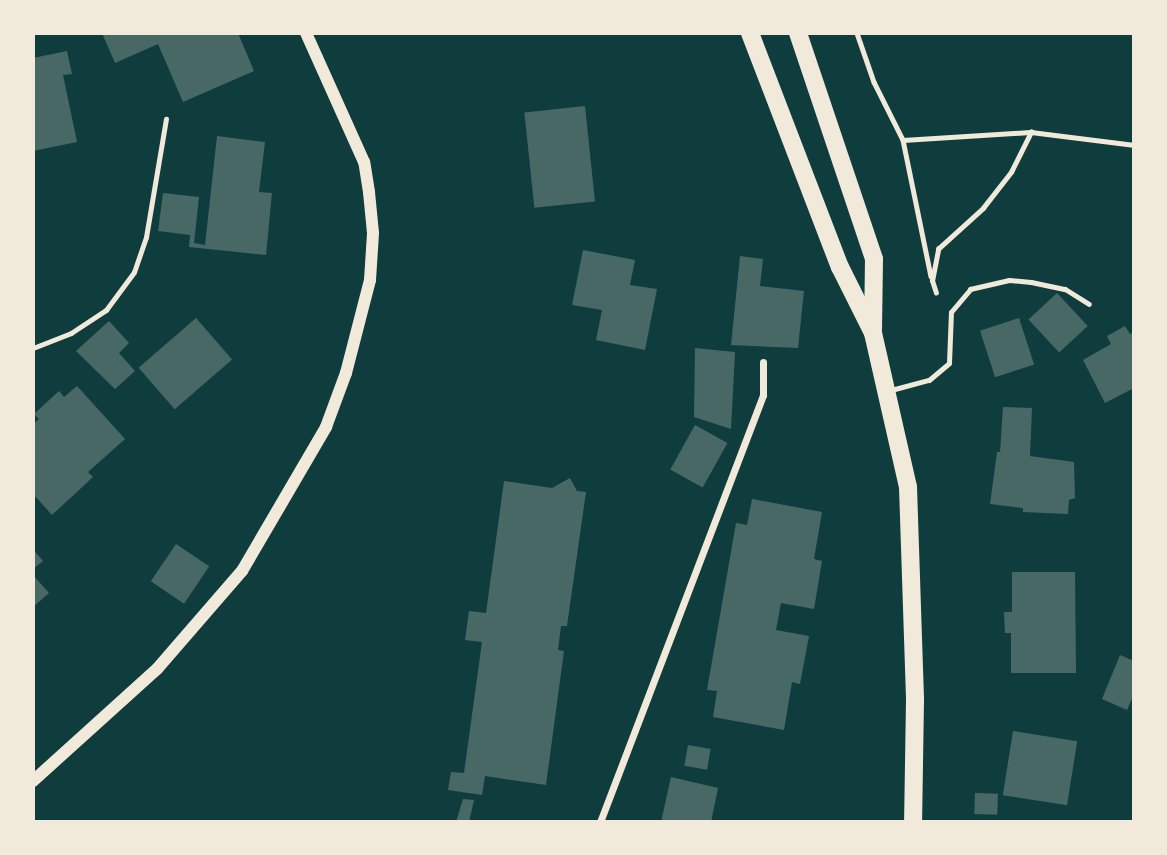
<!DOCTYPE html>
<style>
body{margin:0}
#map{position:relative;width:1167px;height:855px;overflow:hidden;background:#0f3d3e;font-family:Commissioner,sans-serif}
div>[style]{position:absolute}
.building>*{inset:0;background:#486865;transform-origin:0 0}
.path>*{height:4.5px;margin:-2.25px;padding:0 2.25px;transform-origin:2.25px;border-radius:2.25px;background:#f1e9da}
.service>*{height:5px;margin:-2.5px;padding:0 2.5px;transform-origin:2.5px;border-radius:2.5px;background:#f1e9da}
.minor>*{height:7px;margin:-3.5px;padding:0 3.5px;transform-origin:3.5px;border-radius:3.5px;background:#f1e9da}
.tertiary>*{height:12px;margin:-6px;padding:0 6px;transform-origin:6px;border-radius:6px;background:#f1e9da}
.primary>*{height:18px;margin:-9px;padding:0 9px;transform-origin:9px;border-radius:9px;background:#f1e9da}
span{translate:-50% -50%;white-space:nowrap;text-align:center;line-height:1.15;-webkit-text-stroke:6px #f1e9da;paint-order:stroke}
.frame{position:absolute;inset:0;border:35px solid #f1e9da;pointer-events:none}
</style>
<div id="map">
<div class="building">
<i style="clip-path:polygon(102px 33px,238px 33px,254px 71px,183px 102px,158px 44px,115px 63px)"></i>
<i style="clip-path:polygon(67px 51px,72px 74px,63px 75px,77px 142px,33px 151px,33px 58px)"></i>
<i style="left:585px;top:106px;width:96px;height:61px;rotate:84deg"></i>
<i style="clip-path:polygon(217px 136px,265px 142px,259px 192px,272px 193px,266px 255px,189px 247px,190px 235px,158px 231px,163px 193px,199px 197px,194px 243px,205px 245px)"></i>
<i style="clip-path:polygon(583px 250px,635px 260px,630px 285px,657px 289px,645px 350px,596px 340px,602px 310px,572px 305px)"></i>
<i style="clip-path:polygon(740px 256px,763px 259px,760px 286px,804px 291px,798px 348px,731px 345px)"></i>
<i style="left:1057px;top:293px;width:45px;height:39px;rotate:47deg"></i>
<i style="left:196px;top:318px;width:55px;height:76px;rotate:49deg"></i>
<i style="left:1019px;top:318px;width:49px;height:41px;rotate:72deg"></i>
<i style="clip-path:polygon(109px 321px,129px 343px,119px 353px,135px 371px,115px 389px,76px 351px)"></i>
<i style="clip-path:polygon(1125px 326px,1130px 334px,1134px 332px,1134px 388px,1105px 403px,1083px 360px,1111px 344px,1107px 336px)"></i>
<i style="clip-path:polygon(695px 348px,735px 352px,731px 429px,694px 417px)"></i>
<i style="clip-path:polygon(77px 386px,125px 439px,88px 472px,93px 477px,52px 515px,33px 494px,33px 424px,39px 419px,34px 414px,59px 391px,64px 397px)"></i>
<i style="clip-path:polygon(1003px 407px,1032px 408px,1030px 456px,1074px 462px,1075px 498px,1069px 500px,1068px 514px,1023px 512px,1023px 508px,990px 504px,997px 452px,1000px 452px)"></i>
<i style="left:695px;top:425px;width:37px;height:51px;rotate:29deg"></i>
<i style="clip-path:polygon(570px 478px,577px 491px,586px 492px,567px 626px,561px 626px,558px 650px,564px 651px,546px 785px,485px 776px,482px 795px,448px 790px,451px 772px,464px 773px,482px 642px,465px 640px,469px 611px,486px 613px,504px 481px,552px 488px)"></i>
<i style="clip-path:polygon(752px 499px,822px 512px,814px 559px,822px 561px,814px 609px,781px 603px,776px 630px,809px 636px,800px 684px,792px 682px,784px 730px,713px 717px,717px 691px,707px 690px,736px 523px,747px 525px)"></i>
<i style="left:176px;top:544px;width:40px;height:45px;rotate:34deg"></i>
<i style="clip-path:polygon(33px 549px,43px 561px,33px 569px)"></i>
<i style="clip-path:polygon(1012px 572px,1075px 572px,1076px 673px,1011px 673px,1011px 633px,1005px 633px,1004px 612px,1012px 612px)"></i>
<i style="clip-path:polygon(33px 575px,49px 593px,33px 607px)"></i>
<i style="clip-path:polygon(1120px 655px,1134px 661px,1134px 694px,1127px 710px,1102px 699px)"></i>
<i style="left:1013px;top:731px;width:65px;height:65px;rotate:9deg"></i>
<i style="left:688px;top:745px;width:23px;height:21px;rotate:10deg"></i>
<i style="clip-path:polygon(671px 777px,718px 788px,711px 822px,661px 822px)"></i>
<i style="left:975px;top:793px;width:23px;height:21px;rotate:2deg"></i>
<i style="clip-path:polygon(463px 799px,474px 800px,469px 822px,456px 822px)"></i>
</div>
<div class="path">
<i style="left:857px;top:33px;width:52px;rotate:70.9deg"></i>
<i style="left:874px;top:82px;width:65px;rotate:63.4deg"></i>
<i style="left:903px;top:140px;width:139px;rotate:78.4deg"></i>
<i style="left:903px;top:140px;width:127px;rotate:-3.6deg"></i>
<i style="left:936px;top:293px;width:13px;rotate:-108deg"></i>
<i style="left:932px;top:281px;width:33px;rotate:-79deg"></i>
<i style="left:938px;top:249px;width:61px;rotate:-42.3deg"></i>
<i style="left:983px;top:208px;width:46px;rotate:-52.1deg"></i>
<i style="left:1011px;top:172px;width:45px;rotate:-63.4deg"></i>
<i style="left:1031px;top:132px;width:104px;rotate:7.2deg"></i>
</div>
<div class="service">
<i style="left:33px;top:348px;width:41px;rotate:-21.5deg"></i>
<i style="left:71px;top:333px;width:42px;rotate:-33.3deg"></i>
<i style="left:106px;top:310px;width:47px;rotate:-53.6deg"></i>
<i style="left:134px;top:272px;width:37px;rotate:-71deg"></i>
<i style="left:146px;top:237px;width:120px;rotate:-80.4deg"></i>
<i style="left:891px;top:390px;width:39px;rotate:-15deg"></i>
<i style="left:929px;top:380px;width:26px;rotate:-40deg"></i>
<i style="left:949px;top:363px;width:51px;rotate:-87.8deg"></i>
<i style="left:951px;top:312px;width:30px;rotate:-50deg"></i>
<i style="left:970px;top:289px;width:40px;rotate:-13deg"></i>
<i style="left:1009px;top:280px;width:22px;rotate:5deg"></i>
<i style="left:1031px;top:282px;width:35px;rotate:12deg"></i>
<i style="left:1065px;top:289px;width:28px;rotate:32deg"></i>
</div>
<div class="minor">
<i style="left:600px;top:822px;width:457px;rotate:-69.1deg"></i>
<i style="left:763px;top:395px;width:33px;rotate:-90deg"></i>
</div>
<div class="tertiary">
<i style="left:33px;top:781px;width:167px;rotate:-42.1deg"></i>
<i style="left:157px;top:669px;width:130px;rotate:-49.1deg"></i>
<i style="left:242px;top:571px;width:167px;rotate:-59.7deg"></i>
<i style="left:326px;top:427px;width:58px;rotate:-69.7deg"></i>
<i style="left:346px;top:373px;width:96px;rotate:-75.5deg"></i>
<i style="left:370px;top:280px;width:47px;rotate:-86.3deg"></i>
<i style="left:373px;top:233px;width:41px;rotate:-95.6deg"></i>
<i style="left:369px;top:192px;width:30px;rotate:-99deg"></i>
<i style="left:364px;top:162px;width:141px;rotate:-114.2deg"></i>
</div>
<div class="primary">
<i style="left:750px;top:33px;width:251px;rotate:69deg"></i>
<i style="left:840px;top:267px;width:74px;rotate:63.4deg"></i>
<i style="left:873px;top:333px;width:158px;rotate:77.2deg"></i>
<i style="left:908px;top:487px;width:213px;rotate:88.1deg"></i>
<i style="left:915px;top:700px;width:122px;rotate:90.9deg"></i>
<i style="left:798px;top:33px;width:238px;rotate:71.4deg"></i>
<i style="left:874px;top:259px;width:70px;rotate:90.8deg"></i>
</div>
<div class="frame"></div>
</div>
